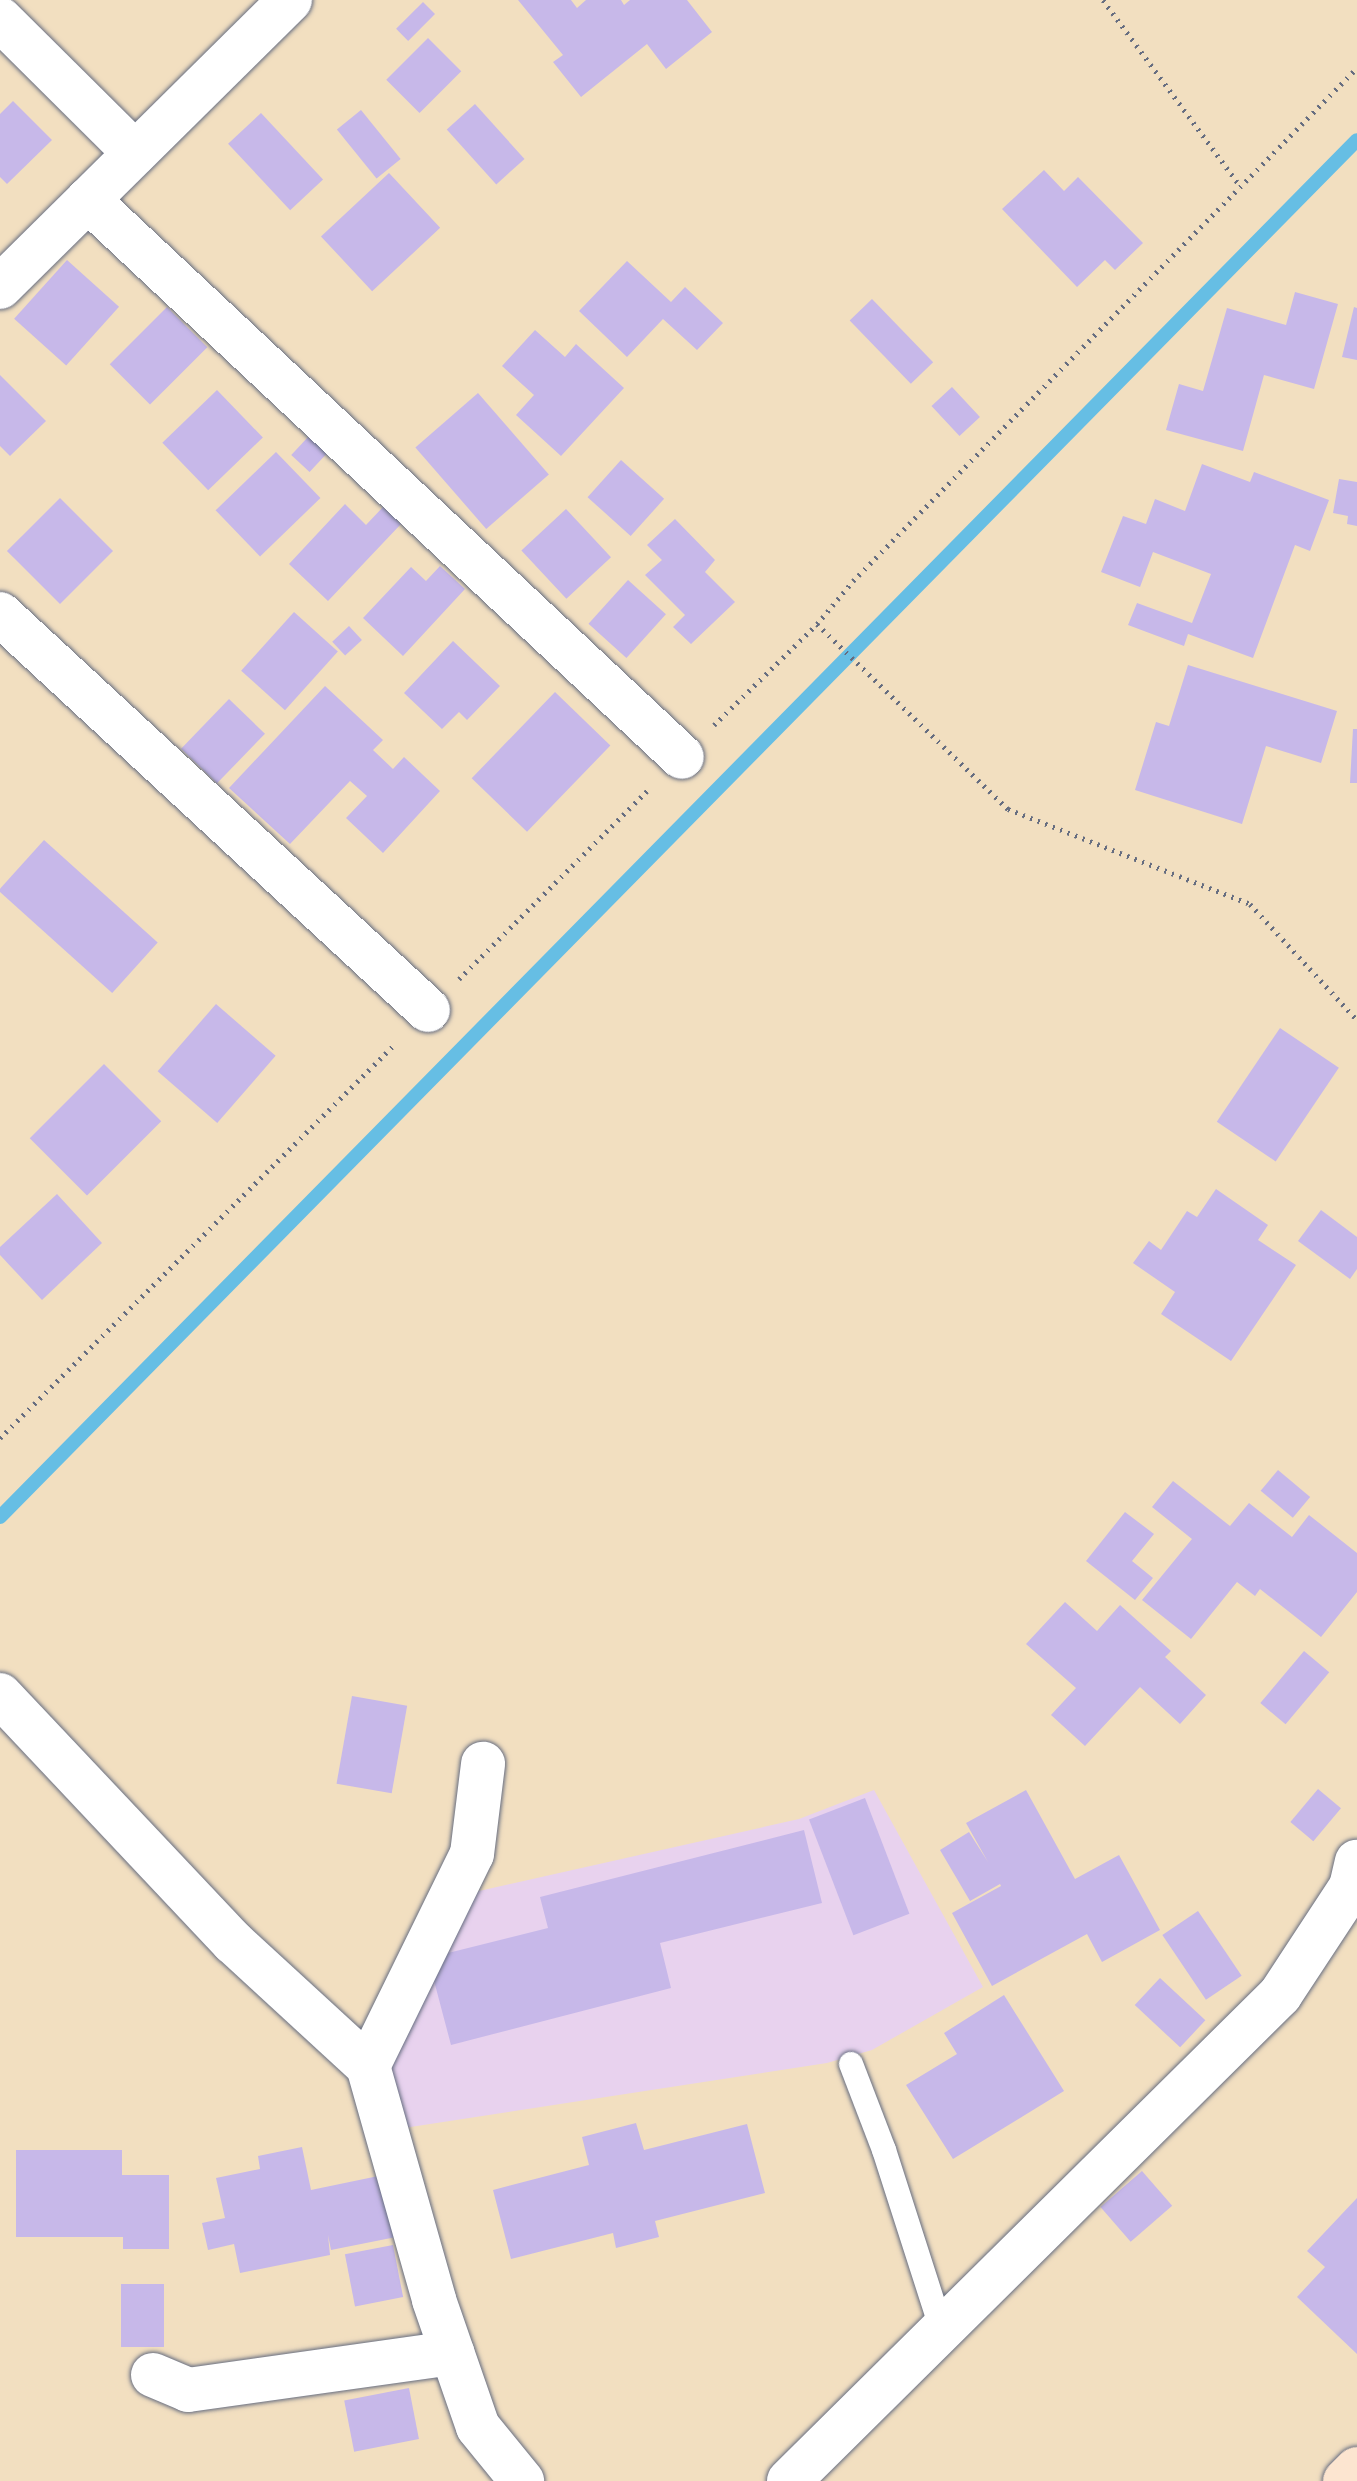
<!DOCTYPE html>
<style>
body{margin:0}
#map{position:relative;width:1357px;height:2481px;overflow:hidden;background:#f2dfc0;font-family:Kalam,sans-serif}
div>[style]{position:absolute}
.built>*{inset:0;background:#e8d2ee}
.stream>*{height:14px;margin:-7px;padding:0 7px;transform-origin:7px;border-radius:7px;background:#66bee4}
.building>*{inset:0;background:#c7b8e9;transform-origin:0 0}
.path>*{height:5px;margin-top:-2.5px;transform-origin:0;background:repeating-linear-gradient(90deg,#666d80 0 2px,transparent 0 8px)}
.roads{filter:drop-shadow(0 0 2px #666d80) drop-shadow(0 0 2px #666d80)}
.service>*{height:24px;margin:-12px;padding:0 12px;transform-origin:12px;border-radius:12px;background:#fff}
.minor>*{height:44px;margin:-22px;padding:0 22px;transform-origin:22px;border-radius:22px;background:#fff}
.tertiary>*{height:44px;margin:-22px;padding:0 22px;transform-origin:22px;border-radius:22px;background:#fff}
.secondary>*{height:44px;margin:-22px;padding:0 22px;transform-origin:22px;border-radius:22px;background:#fce5d0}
span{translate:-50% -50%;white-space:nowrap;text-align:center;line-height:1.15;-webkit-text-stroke:7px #fcf5e5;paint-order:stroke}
</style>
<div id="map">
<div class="built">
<i style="clip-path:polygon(874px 1790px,983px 1987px,872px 2050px,827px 2063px,404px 2128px,388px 2082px,414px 1990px,466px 1894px,799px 1819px)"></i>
</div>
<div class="stream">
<i style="left:0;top:1517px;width:1933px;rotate:-45.42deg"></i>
</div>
<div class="building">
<i style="clip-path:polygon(518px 0,571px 0,577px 8px,586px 0,621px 0,624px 5px,630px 0,687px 0,712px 32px,666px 69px,647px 44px,581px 97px,553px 62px,563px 55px)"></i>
<i style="left:423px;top:2px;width:17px;height:38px;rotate:45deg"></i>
<i style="left:428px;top:38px;width:47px;height:59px;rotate:45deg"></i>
<i style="clip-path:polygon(13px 101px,52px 140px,7px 184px,0 177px,0 114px)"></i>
<i style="left:475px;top:104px;width:74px;height:38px;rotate:48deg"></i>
<i style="left:361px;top:110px;width:63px;height:31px;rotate:51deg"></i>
<i style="left:261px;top:113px;width:91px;height:45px;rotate:47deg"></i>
<i style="clip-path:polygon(1044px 170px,1064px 191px,1078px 177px,1143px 243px,1115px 270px,1105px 260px,1077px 287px,1002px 209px)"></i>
<i style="left:389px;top:173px;width:75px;height:93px;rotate:47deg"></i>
<i style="left:67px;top:260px;width:70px;height:79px;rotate:42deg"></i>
<i style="clip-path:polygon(627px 261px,671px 302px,685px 287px,723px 323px,697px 350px,663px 319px,627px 357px,579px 311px)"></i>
<i style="clip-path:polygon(1295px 292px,1338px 304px,1314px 389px,1264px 375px,1243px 451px,1166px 430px,1179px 384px,1203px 391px,1227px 308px,1286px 325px)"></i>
<i style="left:872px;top:299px;width:88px;height:31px;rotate:46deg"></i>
<i style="left:167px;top:307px;width:57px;height:81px;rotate:45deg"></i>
<i style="clip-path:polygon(1354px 307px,1357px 308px,1357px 360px,1342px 357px)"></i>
<i style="clip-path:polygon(535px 330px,565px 357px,576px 344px,624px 388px,561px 456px,516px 415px,534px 395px,502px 366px)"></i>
<i style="clip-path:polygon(0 375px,46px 421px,10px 456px,0 446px)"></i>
<i style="left:952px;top:387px;width:41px;height:28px;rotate:47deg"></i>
<i style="left:217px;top:390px;width:66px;height:76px;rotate:46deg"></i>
<i style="left:478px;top:393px;width:108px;height:83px;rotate:49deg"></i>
<i style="left:309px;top:436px;width:25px;height:26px;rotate:43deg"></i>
<i style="left:276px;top:452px;width:64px;height:84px;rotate:46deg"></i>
<i style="left:621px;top:460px;width:58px;height:50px;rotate:42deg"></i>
<i style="clip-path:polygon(1202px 464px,1250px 482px,1254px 472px,1329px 500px,1310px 551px,1295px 545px,1253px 658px,1188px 634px,1184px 646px,1128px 625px,1137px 603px,1192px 623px,1211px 574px,1153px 552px,1140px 587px,1101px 572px,1123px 516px,1146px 524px,1155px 499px,1185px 511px)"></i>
<i style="clip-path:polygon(1339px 479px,1357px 482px,1357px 526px,1347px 524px,1348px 516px,1333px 513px)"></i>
<i style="left:60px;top:498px;width:75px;height:75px;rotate:45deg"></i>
<i style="clip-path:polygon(345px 504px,366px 525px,383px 507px,401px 524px,328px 601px,289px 564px)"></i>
<i style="left:566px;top:509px;width:66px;height:61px;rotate:47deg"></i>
<i style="clip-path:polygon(675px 519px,715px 560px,705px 572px,735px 602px,691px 644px,673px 627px,685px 615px,645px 575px,662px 560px,647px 545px)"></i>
<i style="clip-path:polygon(440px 566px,465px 589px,403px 656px,363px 618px,411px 567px,426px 581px)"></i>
<i style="left:628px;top:580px;width:51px;height:59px;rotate:42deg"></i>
<i style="left:294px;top:612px;width:59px;height:79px;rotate:42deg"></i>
<i style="left:349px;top:626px;width:19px;height:23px;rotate:47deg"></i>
<i style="clip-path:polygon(453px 641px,500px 686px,467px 720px,459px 712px,442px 729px,404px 693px)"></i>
<i style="clip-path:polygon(1188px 665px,1337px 711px,1321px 763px,1266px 746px,1242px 824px,1135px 790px,1156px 722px,1169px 726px)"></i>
<i style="clip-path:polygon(325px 686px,383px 740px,373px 750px,393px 769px,404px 757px,440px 791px,383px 853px,346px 818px,367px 796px,350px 781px,290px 844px,229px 788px)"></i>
<i style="left:555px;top:692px;width:77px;height:120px;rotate:44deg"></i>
<i style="left:229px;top:699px;width:50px;height:69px;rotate:44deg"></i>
<i style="clip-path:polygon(1353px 729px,1357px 729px,1357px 783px,1350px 783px)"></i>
<i style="left:44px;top:840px;width:153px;height:68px;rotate:42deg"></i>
<i style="left:216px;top:1004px;width:79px;height:89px;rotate:41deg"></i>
<i style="left:1280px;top:1028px;width:71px;height:113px;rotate:34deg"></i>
<i style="left:104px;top:1064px;width:81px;height:105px;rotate:45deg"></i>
<i style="clip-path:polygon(1216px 1189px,1268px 1225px,1258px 1240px,1296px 1265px,1231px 1361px,1161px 1314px,1175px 1292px,1133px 1263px,1149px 1241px,1161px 1250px,1187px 1211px,1197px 1217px)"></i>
<i style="clip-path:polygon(57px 1194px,102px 1243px,42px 1300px,0 1255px,0 1247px)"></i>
<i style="clip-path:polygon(1321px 1210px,1357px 1237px,1357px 1269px,1350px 1279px,1298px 1241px)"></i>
<i style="left:1278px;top:1470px;width:42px;height:27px;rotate:40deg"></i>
<i style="clip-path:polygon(1173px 1481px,1230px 1526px,1249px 1503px,1292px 1537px,1309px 1515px,1357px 1553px,1357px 1592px,1321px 1637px,1260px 1589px,1255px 1596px,1237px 1582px,1191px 1639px,1142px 1600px,1192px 1539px,1152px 1507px)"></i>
<i style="clip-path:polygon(1125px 1512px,1154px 1534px,1132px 1561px,1153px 1578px,1135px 1600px,1086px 1561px)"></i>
<i style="clip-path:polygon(1065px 1602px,1097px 1631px,1120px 1605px,1171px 1651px,1165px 1657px,1206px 1695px,1180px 1724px,1140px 1687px,1085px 1746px,1051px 1715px,1076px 1688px,1026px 1644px)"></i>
<i style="left:1304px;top:1651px;width:33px;height:68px;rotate:40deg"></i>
<i style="left:352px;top:1696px;width:56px;height:89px;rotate:10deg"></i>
<i style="left:1318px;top:1789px;width:30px;height:43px;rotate:40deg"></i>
<i style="clip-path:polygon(1026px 1790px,1075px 1879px,1119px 1855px,1160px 1930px,1102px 1962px,1087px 1934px,992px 1986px,952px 1913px,1001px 1886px,1000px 1884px,970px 1901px,940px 1850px,969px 1832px,988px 1862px,966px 1823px)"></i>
<i style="left:865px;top:1798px;width:124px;height:60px;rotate:69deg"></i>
<i style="clip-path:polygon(804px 1830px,822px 1903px,660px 1943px,671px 1988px,451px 2045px,428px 1958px,548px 1928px,540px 1897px)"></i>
<i style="left:1198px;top:1911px;width:78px;height:43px;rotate:56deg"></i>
<i style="left:1160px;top:1978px;width:62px;height:37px;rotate:43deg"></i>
<i style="clip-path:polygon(1004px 1995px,1064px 2091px,953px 2159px,906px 2085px,957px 2054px,944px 2033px)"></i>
<i style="clip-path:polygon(636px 2123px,644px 2150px,747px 2124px,765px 2193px,655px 2221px,659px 2237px,616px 2248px,613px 2233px,511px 2259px,493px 2190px,589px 2165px,582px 2137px)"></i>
<i style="clip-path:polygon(302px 2147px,311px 2190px,388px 2174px,401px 2236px,331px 2250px,328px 2235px,330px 2255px,240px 2273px,234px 2244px,208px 2250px,202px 2223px,225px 2218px,216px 2178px,260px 2169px,258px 2156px)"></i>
<i style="clip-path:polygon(16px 2150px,122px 2150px,122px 2175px,169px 2175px,169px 2249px,123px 2249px,123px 2237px,16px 2237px)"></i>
<i style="left:1142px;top:2171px;width:46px;height:55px;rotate:49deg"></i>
<i style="clip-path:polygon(1357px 2198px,1357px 2354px,1297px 2297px,1325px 2267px,1307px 2251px)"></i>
<i style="left:393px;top:2245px;width:53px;height:49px;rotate:79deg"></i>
<i style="left:121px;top:2284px;width:43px;height:63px"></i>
<i style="left:409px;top:2388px;width:52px;height:66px;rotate:79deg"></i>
</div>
<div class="path">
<i style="left:1103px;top:0;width:232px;rotate:53.6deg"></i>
<i style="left:817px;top:624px;width:266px;rotate:44.1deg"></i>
<i style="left:1008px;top:809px;width:260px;rotate:21.4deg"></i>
<i style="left:1250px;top:904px;width:158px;rotate:47.3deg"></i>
<i style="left:714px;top:725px;width:144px;rotate:-44.4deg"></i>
<i style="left:817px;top:624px;width:56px;rotate:-50.1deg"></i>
<i style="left:853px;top:581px;width:719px;rotate:-45.51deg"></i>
<i style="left:459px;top:979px;width:270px;rotate:-45deg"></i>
<i style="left:0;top:1438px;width:559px;rotate:-44.93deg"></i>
</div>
<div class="roads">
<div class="service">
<i style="left:851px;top:2064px;width:92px;rotate:69deg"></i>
<i style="left:884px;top:2150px;width:190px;rotate:72.2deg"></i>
</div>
<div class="minor">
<i style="left:0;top:19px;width:190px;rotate:44.8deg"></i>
<i style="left:88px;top:200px;width:814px;rotate:43.16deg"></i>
<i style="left:0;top:614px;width:583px;rotate:42.78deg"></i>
<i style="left:0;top:1695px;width:340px;rotate:46.7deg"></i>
<i style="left:233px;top:1942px;width:183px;rotate:42.6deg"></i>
<i style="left:368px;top:2066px;width:243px;rotate:74.2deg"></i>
<i style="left:434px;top:2300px;width:134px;rotate:70.9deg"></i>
<i style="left:478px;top:2427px;width:70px;rotate:50.8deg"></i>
<i style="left:368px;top:2066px;width:236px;rotate:-63.9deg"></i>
<i style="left:472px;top:1854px;width:91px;rotate:-83deg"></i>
<i style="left:153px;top:2375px;width:38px;rotate:23deg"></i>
<i style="left:188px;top:2390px;width:267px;rotate:-8deg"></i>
<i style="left:789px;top:2481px;width:691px;rotate:-44.71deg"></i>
<i style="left:1280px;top:1995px;width:129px;rotate:-56.7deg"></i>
<i style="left:1351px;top:1887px;width:26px;rotate:-77deg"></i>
</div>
<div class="tertiary">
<i style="left:0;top:287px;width:408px;rotate:-44.7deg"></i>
</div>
<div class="secondary">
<i style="left:1345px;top:2481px;width:17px;rotate:-45deg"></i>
</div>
</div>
</div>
